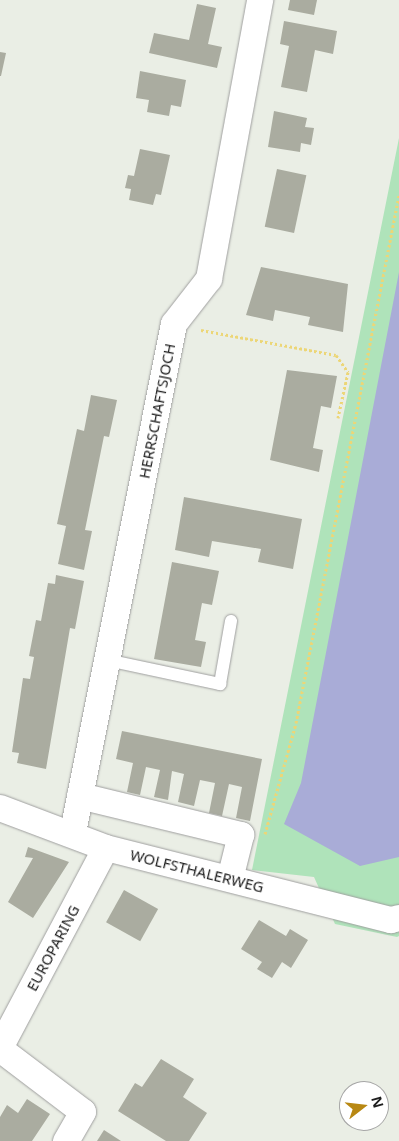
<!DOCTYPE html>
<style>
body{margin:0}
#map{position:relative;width:399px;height:1141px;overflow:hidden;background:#eaeee5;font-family:"Noto Sans",sans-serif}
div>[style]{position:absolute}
.grass>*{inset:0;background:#afe3ba}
.water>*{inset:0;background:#a9acd7}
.building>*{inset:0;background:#aaaca0;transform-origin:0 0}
.path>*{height:3px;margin-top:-1.5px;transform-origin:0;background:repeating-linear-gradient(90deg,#ecd677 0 2.5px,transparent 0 5px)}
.roads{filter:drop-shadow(0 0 1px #9f9f9f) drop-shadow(0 0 1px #9f9f9f)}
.lane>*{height:12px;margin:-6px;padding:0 6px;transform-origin:6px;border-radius:6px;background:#fff}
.street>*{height:26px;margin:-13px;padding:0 13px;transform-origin:13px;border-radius:13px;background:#fff}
span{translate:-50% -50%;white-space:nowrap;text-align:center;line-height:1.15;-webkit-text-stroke:5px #fff;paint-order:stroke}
.street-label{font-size:15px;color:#1e1e1e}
.north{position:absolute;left:339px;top:1081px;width:50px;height:50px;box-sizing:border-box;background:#fff;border:1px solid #a5a5a5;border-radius:50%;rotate:74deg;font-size:14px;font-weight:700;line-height:20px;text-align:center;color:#1e1e1e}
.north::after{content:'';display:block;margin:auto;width:18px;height:22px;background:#b88813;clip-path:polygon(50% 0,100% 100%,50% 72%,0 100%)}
</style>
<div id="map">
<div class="grass">
<i style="clip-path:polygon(399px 138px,399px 936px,397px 937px,335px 924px,314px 877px,252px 870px)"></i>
</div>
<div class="water">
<i style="clip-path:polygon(399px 272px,399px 857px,360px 866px,284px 824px,301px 783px)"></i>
</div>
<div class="building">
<i style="clip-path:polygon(290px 0,317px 0,314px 15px,288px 10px)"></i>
<i style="clip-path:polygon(197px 4px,216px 8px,208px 44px,222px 47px,217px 68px,149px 53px,154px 33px,189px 40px)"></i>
<i style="clip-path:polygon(284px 21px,337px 31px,333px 54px,315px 50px,307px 92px,281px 87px,289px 46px,280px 44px)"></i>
<i style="clip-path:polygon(0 52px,6px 53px,1px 76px,0 76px)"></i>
<i style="clip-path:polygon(140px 71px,186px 80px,181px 107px,171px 105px,169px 116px,147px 112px,149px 100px,136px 98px)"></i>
<i style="clip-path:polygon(274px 111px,307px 118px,305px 127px,314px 128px,311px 145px,301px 143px,300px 152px,268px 147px)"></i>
<i style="clip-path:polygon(140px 149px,170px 155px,161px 195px,156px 194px,153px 205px,129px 200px,131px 189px,125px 188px,128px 175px,134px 176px)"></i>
<i style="left:277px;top:169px;width:30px;height:59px;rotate:12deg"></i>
<i style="clip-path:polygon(261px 267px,348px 284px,343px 332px,308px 325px,310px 317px,275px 310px,273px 321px,246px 315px)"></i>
<i style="clip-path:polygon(287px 370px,337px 376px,331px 408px,321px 406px,313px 448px,323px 450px,319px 472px,270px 460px)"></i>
<i style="clip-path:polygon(91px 395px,117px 400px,109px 437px,104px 436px,85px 530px,92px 531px,84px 570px,58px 564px,66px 526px,57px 524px,77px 429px,84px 431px)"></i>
<i style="clip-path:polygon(184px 497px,302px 519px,293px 569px,258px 562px,261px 549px,212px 541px,209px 557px,175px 550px)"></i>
<i style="clip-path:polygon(172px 562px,219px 571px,212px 605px,202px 603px,195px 640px,206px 642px,201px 667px,154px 659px)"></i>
<i style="clip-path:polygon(56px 575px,84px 581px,75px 629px,70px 628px,46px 769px,17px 763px,19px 753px,12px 752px,23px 678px,30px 679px,34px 657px,29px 656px,36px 620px,41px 621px,48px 583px,55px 584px)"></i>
<i style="clip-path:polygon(122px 731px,262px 759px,250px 821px,236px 818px,242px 787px,229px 784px,222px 816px,209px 813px,215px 783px,200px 780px,194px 806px,178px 802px,184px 774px,172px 771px,168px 800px,154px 797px,160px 770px,146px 767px,140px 795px,127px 792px,133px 763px,116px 759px)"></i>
<i style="clip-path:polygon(28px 847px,69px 862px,33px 918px,8px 902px,33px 858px,25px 857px)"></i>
<i style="left:124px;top:890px;width:39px;height:37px;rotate:29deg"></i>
<i style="clip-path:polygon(259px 920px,286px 936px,290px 929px,308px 940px,291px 968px,282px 962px,272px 978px,257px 969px,262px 962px,241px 949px)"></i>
<i style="clip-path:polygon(161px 1059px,194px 1079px,183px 1097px,207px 1113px,189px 1141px,166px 1141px,118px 1111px,135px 1083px,142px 1087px)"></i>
<i style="clip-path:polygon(27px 1099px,50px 1114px,32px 1141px,0 1141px,0 1117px,7px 1105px,18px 1113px)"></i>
<i style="clip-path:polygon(104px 1130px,121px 1141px,97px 1141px)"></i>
</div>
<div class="path">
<i style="left:201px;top:330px;width:137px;rotate:10.5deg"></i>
<i style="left:336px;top:355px;width:21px;rotate:55deg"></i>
<i style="left:348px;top:372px;width:47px;rotate:102.3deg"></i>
<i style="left:265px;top:834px;width:115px;rotate:-74.4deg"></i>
<i style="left:296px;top:723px;width:538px;rotate:-78.96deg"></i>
</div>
<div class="roads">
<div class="lane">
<i style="left:107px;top:660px;width:116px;rotate:12deg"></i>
<i style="left:220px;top:684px;width:64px;rotate:-80.1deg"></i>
</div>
<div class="street">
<i style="left:80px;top:796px;width:166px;rotate:13.6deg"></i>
<i style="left:241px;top:835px;width:45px;rotate:104deg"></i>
<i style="left:0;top:808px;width:113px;rotate:20.7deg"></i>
<i style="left:106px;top:848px;width:294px;rotate:14.2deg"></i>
<i style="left:391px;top:920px;width:8px;rotate:-14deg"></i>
<i style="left:73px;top:832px;width:518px;rotate:-78.76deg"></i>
<i style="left:174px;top:324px;width:57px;rotate:-52.1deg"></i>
<i style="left:209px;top:279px;width:284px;rotate:-79.6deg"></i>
<i style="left:0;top:1048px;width:226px;rotate:-62.1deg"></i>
<i style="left:0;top:1049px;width:104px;rotate:37.2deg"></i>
<i style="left:83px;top:1112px;width:34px;rotate:120deg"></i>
</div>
</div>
<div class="street-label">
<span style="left:157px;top:411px;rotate:-79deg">HERRSCHAFTSJOCH</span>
<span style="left:197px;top:871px;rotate:14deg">WOLFSTHALERWEG</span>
<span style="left:53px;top:948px;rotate:-62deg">EUROPARING</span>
</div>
<div class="north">N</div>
</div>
